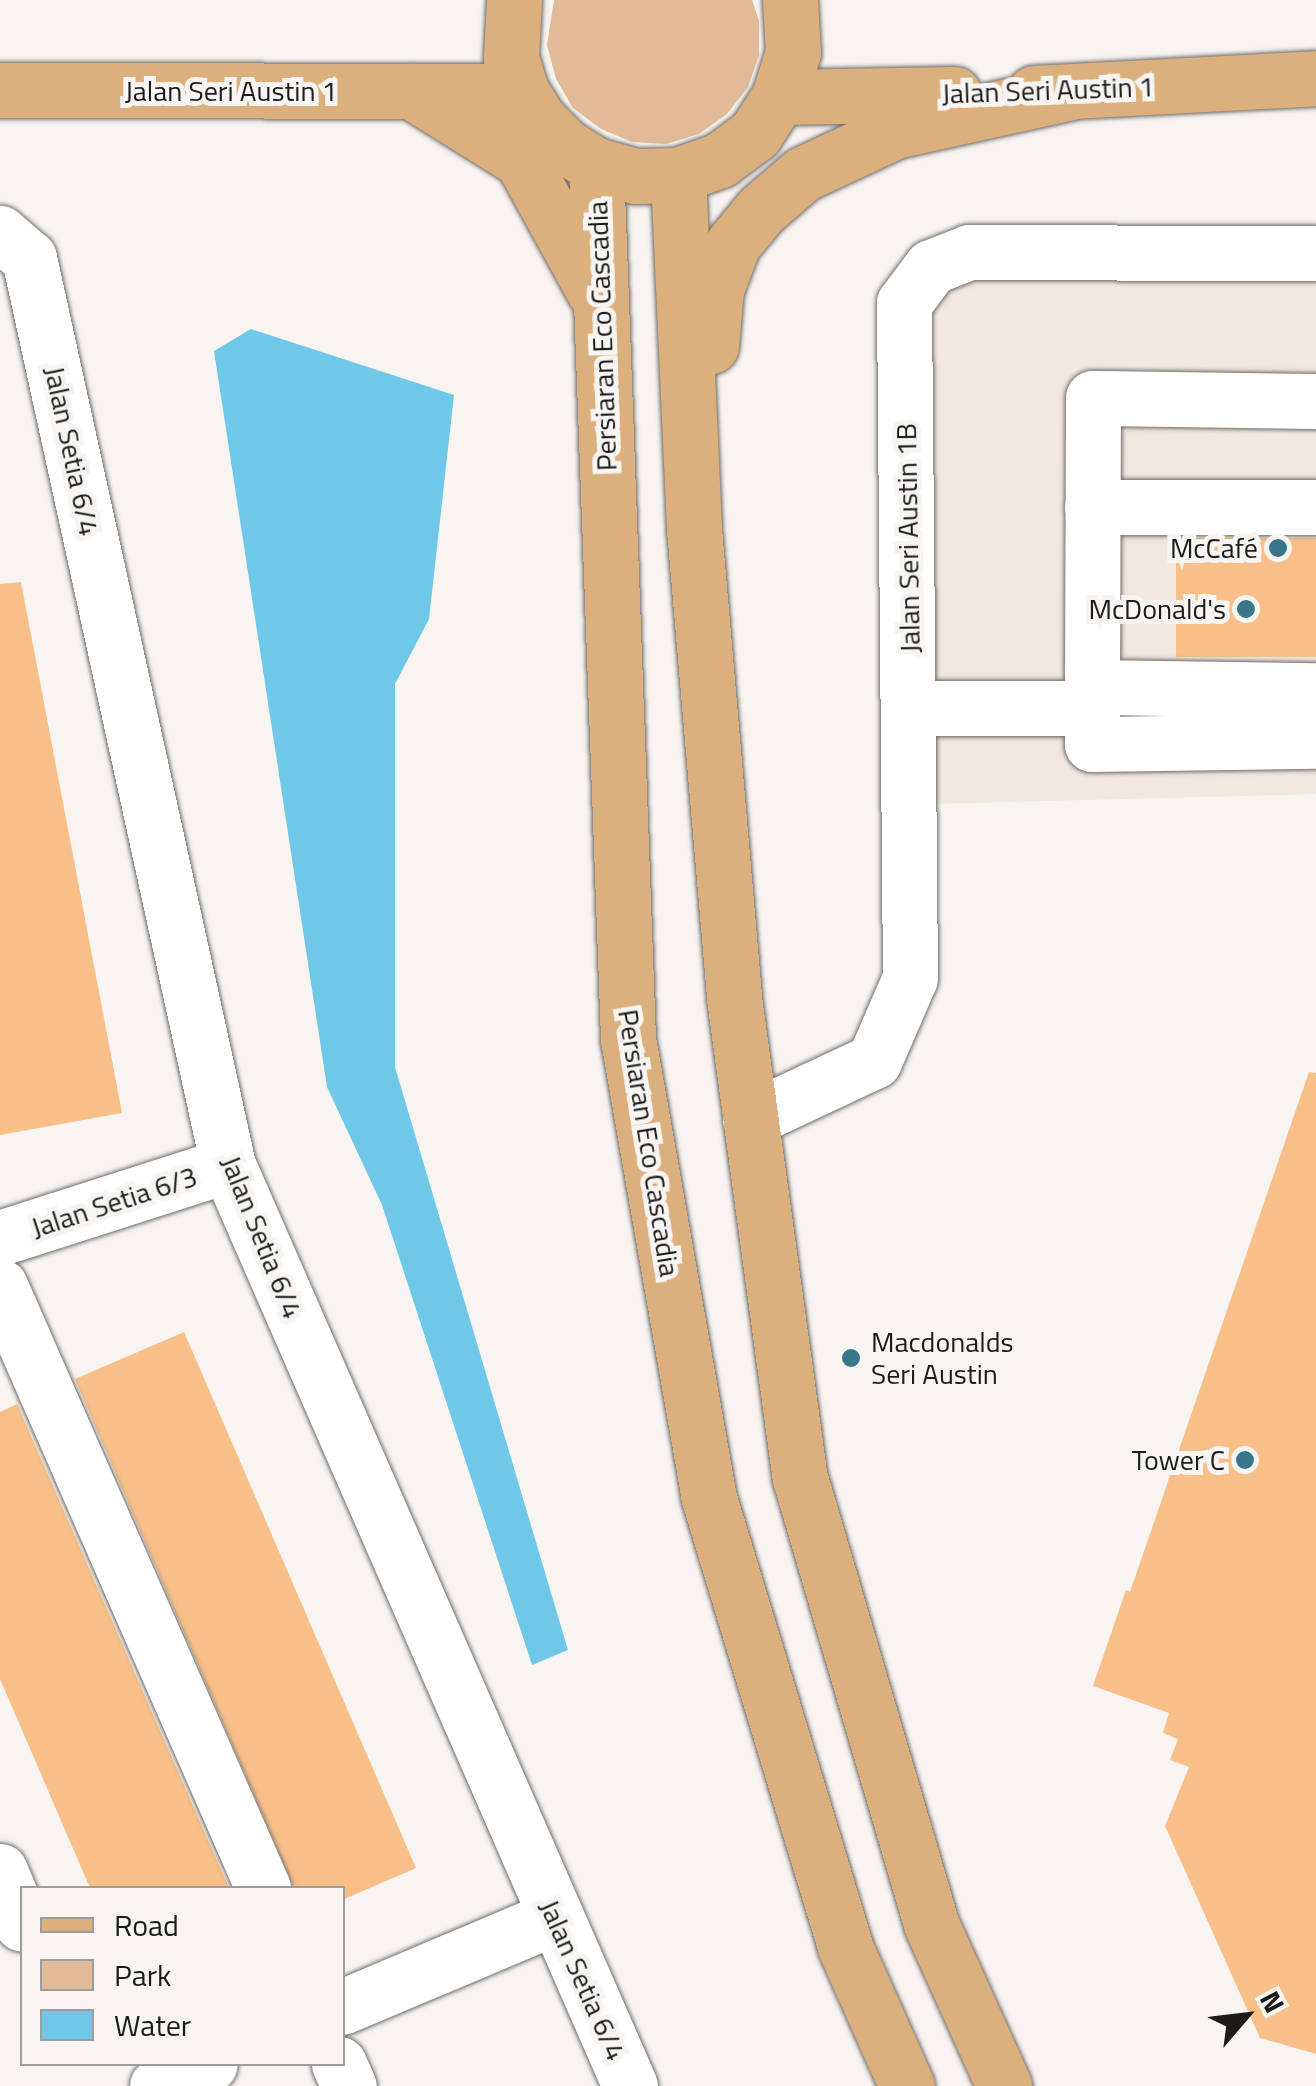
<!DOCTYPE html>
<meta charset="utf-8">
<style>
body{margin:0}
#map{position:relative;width:1316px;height:2086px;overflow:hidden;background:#f7f4f1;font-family:"Titillium Web",sans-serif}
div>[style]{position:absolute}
.built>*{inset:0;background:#f1e8df}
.green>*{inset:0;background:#e1bb97}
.water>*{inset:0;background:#6fc8e8}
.building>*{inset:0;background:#f8bf88;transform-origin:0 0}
.roads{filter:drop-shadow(0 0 2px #706d6b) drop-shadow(0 0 2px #706d6b)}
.minor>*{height:55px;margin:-27.5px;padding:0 27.5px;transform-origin:27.5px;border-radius:27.5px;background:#fff}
.major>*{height:55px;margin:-27.5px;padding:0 27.5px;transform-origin:27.5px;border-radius:27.5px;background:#dcb07d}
.dots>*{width:28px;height:28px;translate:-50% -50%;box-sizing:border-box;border:5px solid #f7f4f1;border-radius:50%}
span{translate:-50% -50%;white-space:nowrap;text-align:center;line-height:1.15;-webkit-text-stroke:10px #f7f4f1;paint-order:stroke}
.street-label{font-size:28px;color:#1c1b1a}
.poi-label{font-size:28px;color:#1c1b1a}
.right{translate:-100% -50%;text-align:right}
.left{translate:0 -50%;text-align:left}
.legend{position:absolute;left:20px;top:1886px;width:325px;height:180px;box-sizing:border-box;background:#f7f4f1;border:2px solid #9f9d9b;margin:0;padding:12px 18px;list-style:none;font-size:30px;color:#1c1b1a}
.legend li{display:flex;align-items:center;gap:20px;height:50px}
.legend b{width:50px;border:2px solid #9f9d9b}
.north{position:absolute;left:1196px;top:1966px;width:100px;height:100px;-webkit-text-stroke:8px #f7f4f1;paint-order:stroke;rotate:62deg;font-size:28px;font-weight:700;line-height:40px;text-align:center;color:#1c1b1a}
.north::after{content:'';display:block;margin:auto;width:35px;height:45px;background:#1c1b1a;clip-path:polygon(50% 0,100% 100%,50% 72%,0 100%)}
</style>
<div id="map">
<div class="built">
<i style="clip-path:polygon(1316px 273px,1316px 794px,930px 804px,923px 309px,968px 274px)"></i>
</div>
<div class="green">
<i style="clip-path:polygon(554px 0,752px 0,759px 21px,759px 55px,748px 87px,727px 114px,699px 134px,666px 144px,632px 142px,601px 129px,573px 108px,556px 79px,547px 45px)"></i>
</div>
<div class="water">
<i style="clip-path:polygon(251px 329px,454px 395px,429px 619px,395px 684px,395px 1067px,568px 1650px,532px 1665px,382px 1205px,327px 1087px,214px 351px)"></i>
</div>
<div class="building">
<i style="left:1176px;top:538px;width:140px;height:119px"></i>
<i style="clip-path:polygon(21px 582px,122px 1113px,0 1135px,0 584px)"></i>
<i style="clip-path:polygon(1309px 1072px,1316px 1073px,1316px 2054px,1260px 2038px,1165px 1826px,1189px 1767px,1170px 1760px,1178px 1739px,1163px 1733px,1169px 1713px,1093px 1686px,1126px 1590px,1130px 1592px)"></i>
<i style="clip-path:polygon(184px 1332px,416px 1868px,342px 1900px,342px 1888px,294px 1888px,75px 1379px)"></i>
<i style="clip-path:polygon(17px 1404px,229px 1888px,90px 1888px,0 1679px,0 1412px)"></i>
</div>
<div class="roads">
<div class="minor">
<i style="left:0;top:233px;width:38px;rotate:41deg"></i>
<i style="left:29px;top:258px;width:929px;rotate:77.63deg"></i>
<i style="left:228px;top:1165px;width:1005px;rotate:66.42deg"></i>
<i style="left:1316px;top:401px;width:223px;rotate:-179.2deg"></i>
<i style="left:1093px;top:398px;width:289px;rotate:90.2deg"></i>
<i style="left:1092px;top:687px;width:57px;rotate:90deg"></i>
<i style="left:1092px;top:744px;width:224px;rotate:-0.8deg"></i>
<i style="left:1092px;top:507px;width:224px"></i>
<i style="left:1092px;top:687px;width:224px;rotate:0.8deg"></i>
<i style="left:910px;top:708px;width:182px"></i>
<i style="left:750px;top:1119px;width:137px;rotate:-25.1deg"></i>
<i style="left:874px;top:1061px;width:90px;rotate:-66.6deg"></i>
<i style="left:910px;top:978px;width:675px;rotate:-90.51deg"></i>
<i style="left:904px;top:303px;width:45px;rotate:-53.1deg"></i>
<i style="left:931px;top:267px;width:41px;rotate:-21.5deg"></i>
<i style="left:969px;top:252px;width:347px;rotate:0.2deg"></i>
<i style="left:0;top:1238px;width:239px;rotate:-17.8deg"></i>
<i style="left:0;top:1286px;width:657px;rotate:66.4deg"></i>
<i style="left:0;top:1871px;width:57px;rotate:67.5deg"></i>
<i style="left:342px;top:2007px;width:231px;rotate:-22.9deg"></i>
<i style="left:339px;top:2064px;width:24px;rotate:66deg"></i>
<i style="left:157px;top:2086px;width:57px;rotate:-22.5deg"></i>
</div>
<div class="major">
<i style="left:514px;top:0;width:58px;rotate:93deg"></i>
<i style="left:511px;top:58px;width:34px;rotate:73deg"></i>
<i style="left:521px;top:91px;width:36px;rotate:58deg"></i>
<i style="left:540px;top:121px;width:35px;rotate:45deg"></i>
<i style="left:565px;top:146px;width:36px;rotate:32deg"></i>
<i style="left:596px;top:165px;width:41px;rotate:15.4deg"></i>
<i style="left:636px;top:176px;width:42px;rotate:-1.4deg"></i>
<i style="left:678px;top:175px;width:45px;rotate:-19.7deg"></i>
<i style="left:720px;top:160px;width:44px;rotate:-36.6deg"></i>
<i style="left:755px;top:134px;width:44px;rotate:-57deg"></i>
<i style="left:779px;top:97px;width:47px;rotate:-72.7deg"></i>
<i style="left:793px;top:52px;width:52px;rotate:-93.3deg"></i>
<i style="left:0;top:90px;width:521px;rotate:0.11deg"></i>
<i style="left:411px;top:91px;width:131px;rotate:31.9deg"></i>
<i style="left:522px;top:160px;width:149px;rotate:61.2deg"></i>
<i style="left:1034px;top:93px;width:282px;rotate:-3deg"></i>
<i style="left:779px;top:97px;width:175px;rotate:-1deg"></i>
<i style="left:596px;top:165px;width:875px;rotate:87.9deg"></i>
<i style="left:628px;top:1039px;width:463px;rotate:80deg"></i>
<i style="left:708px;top:1495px;width:472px;rotate:73.1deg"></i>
<i style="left:845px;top:1947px;width:152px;rotate:66deg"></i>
<i style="left:678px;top:175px;width:354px;rotate:87.4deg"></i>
<i style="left:694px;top:529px;width:471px;rotate:85.1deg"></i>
<i style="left:734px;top:998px;width:485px;rotate:82.2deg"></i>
<i style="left:800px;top:1478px;width:465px;rotate:73.6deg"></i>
<i style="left:931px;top:1924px;width:178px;rotate:65.7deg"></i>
<i style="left:711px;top:346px;width:57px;rotate:-85deg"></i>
<i style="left:716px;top:289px;width:48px;rotate:-69.3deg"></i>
<i style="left:733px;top:244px;width:44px;rotate:-50.5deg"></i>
<i style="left:761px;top:210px;width:55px;rotate:-40.6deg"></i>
<i style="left:803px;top:174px;width:102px;rotate:-25.1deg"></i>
<i style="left:895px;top:131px;width:180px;rotate:-12.5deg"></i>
</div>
</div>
<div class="dots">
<i style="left:1278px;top:548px;background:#38768c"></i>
<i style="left:1246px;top:609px;background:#38768c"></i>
<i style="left:851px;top:1358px;background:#38768c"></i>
<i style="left:1245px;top:1460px;background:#38768c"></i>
</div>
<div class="street-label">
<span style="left:1048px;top:90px;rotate:-2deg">Jalan Seri Austin 1</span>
<span style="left:231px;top:91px">Jalan Seri Austin 1</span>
<span style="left:602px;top:336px;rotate:-92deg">Persiaran Eco Cascadia</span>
<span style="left:72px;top:451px;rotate:78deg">Jalan Setia 6/4</span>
<span style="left:908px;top:538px;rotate:-91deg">Jalan Seri Austin 1B</span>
<span style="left:649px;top:1143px;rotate:81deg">Persiaran Eco Cascadia</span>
<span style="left:114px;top:1202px;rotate:-18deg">Jalan Setia 6/3</span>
<span style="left:262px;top:1237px;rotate:68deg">Jalan Setia 6/4</span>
<span style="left:583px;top:1980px;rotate:66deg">Jalan Setia 6/4</span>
</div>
<div class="poi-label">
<span class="right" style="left:1258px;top:548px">McCafé</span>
<span class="right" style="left:1226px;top:609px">McDonald's</span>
<span class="left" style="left:871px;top:1358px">Macdonalds<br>Seri Austin</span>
<span class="right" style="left:1225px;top:1460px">Tower C</span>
</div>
<ul class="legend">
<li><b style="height:12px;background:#dcb07d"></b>Road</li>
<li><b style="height:28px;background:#e1bb97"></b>Park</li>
<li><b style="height:28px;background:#6fc8e8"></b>Water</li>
</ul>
<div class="north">N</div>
</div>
